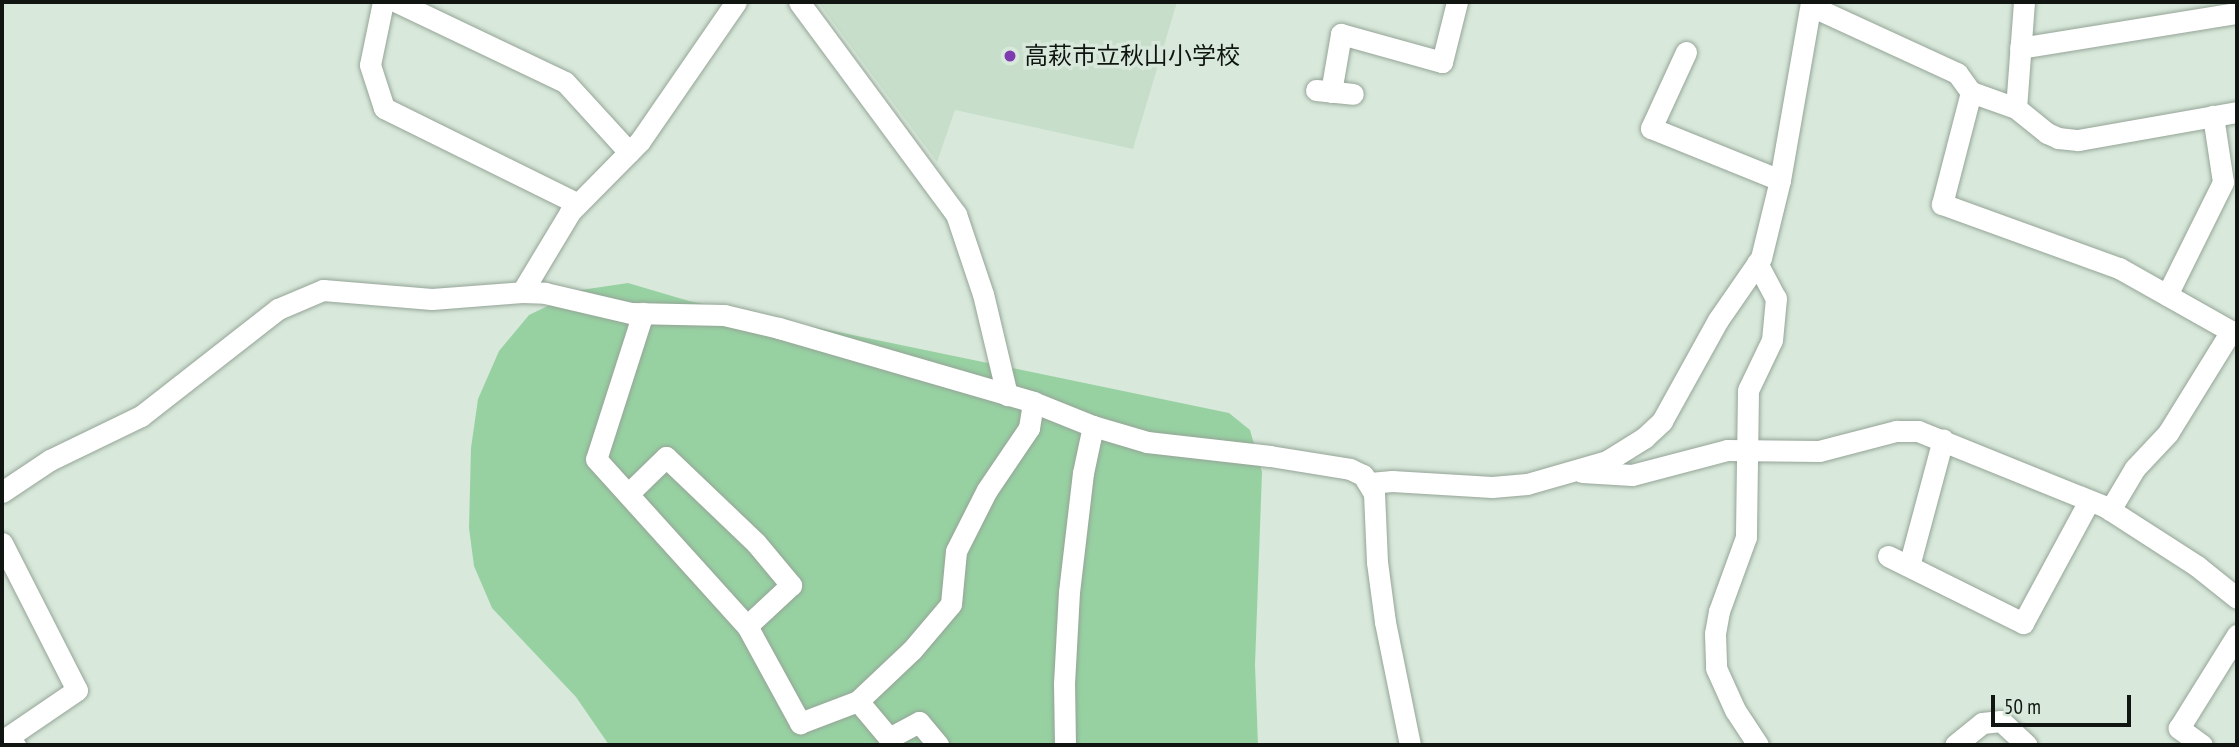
<!DOCTYPE html>
<meta charset="utf-8">
<style>
body{margin:0}
#map{position:relative;width:2239px;height:747px;overflow:hidden;background:#d8e9db;font-family:"PT Sans Narrow","Noto Sans JP",sans-serif}
div>[style]{position:absolute}
.built>*{inset:0;background:#c7deca}
.green>*{inset:0;background:#97d1a2}
.roads{filter:drop-shadow(0 0 2px #95a497) drop-shadow(0 0 2px #95a497)}
.minor>*{height:21px;margin:-10.5px;padding:0 10.5px;transform-origin:10.5px;border-radius:10.5px;background:#fff}
.dots>*{width:19px;height:19px;translate:-50% -50%;box-sizing:border-box;border:4px solid #d8e9db;border-radius:50%}
span{translate:-50% -50%;white-space:nowrap;text-align:center;line-height:1.15;-webkit-text-stroke:7px #d8e9db;paint-order:stroke}
.poi-label{font-size:24px;color:#101511}
.left{translate:0 -50%;text-align:left}
.frame{position:absolute;inset:0;border:4px solid #101511;pointer-events:none}
.scale{position:absolute;left:1991px;top:695px;width:140px;height:32px;box-sizing:border-box;border:4px solid #101511;border-top:0;padding-left:9px;font-size:21px;line-height:24px;white-space:nowrap;color:#101511;-webkit-text-stroke:5px #d8e9db;paint-order:stroke}
</style>
<div id="map">
<div class="built">
<i style="clip-path:polygon(818px 2px,1177px 2px,1133px 149px,955px 110px,937px 162px)"></i>
</div>
<div class="green">
<i style="clip-path:polygon(628px 283px,689px 301px,1229px 413px,1250px 430px,1262px 472px,1255px 665px,1258px 745px,609px 745px,576px 697px,492px 608px,474px 566px,469px 528px,471px 448px,478px 399px,499px 351px,529px 315px,581px 290px)"></i>
</div>
<div class="roads">
<div class="minor">
<i style="left:383px;top:2px;width:64px;rotate:101.7deg"></i>
<i style="left:370px;top:65px;width:45px;rotate:72deg"></i>
<i style="left:384px;top:108px;width:216px;rotate:26.3deg"></i>
<i style="left:397px;top:2px;width:186px;rotate:25.5deg"></i>
<i style="left:565px;top:82px;width:95px;rotate:47.6deg"></i>
<i style="left:799px;top:2px;width:264px;rotate:53.5deg"></i>
<i style="left:956px;top:214px;width:84px;rotate:71.4deg"></i>
<i style="left:983px;top:294px;width:104px;rotate:76.6deg"></i>
<i style="left:2024px;top:2px;width:106px;rotate:94.3deg"></i>
<i style="left:2016px;top:108px;width:40px;rotate:39deg"></i>
<i style="left:2047px;top:133px;width:12px;rotate:24deg"></i>
<i style="left:2058px;top:138px;width:20px;rotate:6deg"></i>
<i style="left:2078px;top:140px;width:161px;rotate:-10deg"></i>
<i style="left:1811px;top:6px;width:161px;rotate:24.7deg"></i>
<i style="left:1957px;top:73px;width:24px;rotate:54deg"></i>
<i style="left:1971px;top:92px;width:48px;rotate:19.6deg"></i>
<i style="left:2020px;top:48px;width:220px;rotate:-9.2deg"></i>
<i style="left:1686px;top:52px;width:84px;rotate:114.7deg"></i>
<i style="left:1651px;top:128px;width:139px;rotate:22deg"></i>
<i style="left:1316px;top:90px;width:37px;rotate:6deg"></i>
<i style="left:1331px;top:92px;width:59px;rotate:-80.2deg"></i>
<i style="left:1341px;top:34px;width:105px;rotate:15.5deg"></i>
<i style="left:1442px;top:62px;width:62px;rotate:-76deg"></i>
<i style="left:1971px;top:92px;width:116px;rotate:104.5deg"></i>
<i style="left:1942px;top:204px;width:188px;rotate:19.9deg"></i>
<i style="left:2119px;top:268px;width:129px;rotate:29.4deg"></i>
<i style="left:2231px;top:331px;width:120px;rotate:121.7deg"></i>
<i style="left:2168px;top:433px;width:48px;rotate:133.3deg"></i>
<i style="left:2135px;top:468px;width:49px;rotate:120.8deg"></i>
<i style="left:1757px;top:263px;width:40px;rotate:62deg"></i>
<i style="left:1776px;top:298px;width:42px;rotate:95.4deg"></i>
<i style="left:1772px;top:340px;width:55px;rotate:115.6deg"></i>
<i style="left:1748px;top:390px;width:147px;rotate:90.8deg"></i>
<i style="left:1746px;top:537px;width:79px;rotate:110deg"></i>
<i style="left:1719px;top:611px;width:23px;rotate:100deg"></i>
<i style="left:1715px;top:634px;width:34px;rotate:88deg"></i>
<i style="left:1716px;top:668px;width:46px;rotate:65.7deg"></i>
<i style="left:1735px;top:710px;width:42px;rotate:56.7deg"></i>
<i style="left:522px;top:292px;width:93px;rotate:-59deg"></i>
<i style="left:570px;top:212px;width:100px;rotate:-45.4deg"></i>
<i style="left:640px;top:141px;width:169px;rotate:-55.4deg"></i>
<i style="left:2167px;top:295px;width:126px;rotate:-63.6deg"></i>
<i style="left:2223px;top:182px;width:67px;rotate:-98.6deg"></i>
<i style="left:643px;top:313px;width:153px;rotate:107.8deg"></i>
<i style="left:596px;top:459px;width:225px;rotate:47.9deg"></i>
<i style="left:747px;top:626px;width:111px;rotate:61.3deg"></i>
<i style="left:800px;top:723px;width:62px;rotate:-20.8deg"></i>
<i style="left:858px;top:701px;width:74px;rotate:-43.4deg"></i>
<i style="left:912px;top:650px;width:60px;rotate:-49.7deg"></i>
<i style="left:951px;top:604px;width:53px;rotate:-84.6deg"></i>
<i style="left:956px;top:551px;width:68px;rotate:-63.1deg"></i>
<i style="left:987px;top:490px;width:75px;rotate:-55.9deg"></i>
<i style="left:1029px;top:428px;width:26px;rotate:-81deg"></i>
<i style="left:1582px;top:472px;width:50px;rotate:3.4deg"></i>
<i style="left:1632px;top:475px;width:98px;rotate:-14.7deg"></i>
<i style="left:1727px;top:450px;width:92px;rotate:0.6deg"></i>
<i style="left:1819px;top:451px;width:80px;rotate:-14.6deg"></i>
<i style="left:1896px;top:431px;width:22px"></i>
<i style="left:1918px;top:431px;width:201px;rotate:22deg"></i>
<i style="left:2104px;top:506px;width:111px;rotate:32.8deg"></i>
<i style="left:2197px;top:566px;width:51px;rotate:38.7deg"></i>
<i style="left:1370px;top:483px;width:22px;rotate:-5deg"></i>
<i style="left:1392px;top:481px;width:100px;rotate:3.4deg"></i>
<i style="left:1492px;top:487px;width:35px;rotate:-5deg"></i>
<i style="left:1527px;top:484px;width:83px;rotate:-16deg"></i>
<i style="left:1607px;top:461px;width:44px;rotate:-31.9deg"></i>
<i style="left:1644px;top:438px;width:25px;rotate:-43deg"></i>
<i style="left:1662px;top:421px;width:115px;rotate:-61deg"></i>
<i style="left:1718px;top:320px;width:75px;rotate:-55.3deg"></i>
<i style="left:1761px;top:258px;width:80px;rotate:-76.3deg"></i>
<i style="left:1780px;top:180px;width:181px;rotate:-80.1deg"></i>
<i style="left:2px;top:492px;width:58px;rotate:-33.7deg"></i>
<i style="left:50px;top:460px;width:101px;rotate:-25.8deg"></i>
<i style="left:141px;top:416px;width:174px;rotate:-38deg"></i>
<i style="left:278px;top:309px;width:49px;rotate:-22.9deg"></i>
<i style="left:323px;top:290px;width:109px;rotate:4.7deg"></i>
<i style="left:432px;top:299px;width:90px;rotate:-4.4deg"></i>
<i style="left:522px;top:292px;width:23px;rotate:2deg"></i>
<i style="left:545px;top:293px;width:88px;rotate:13.1deg"></i>
<i style="left:631px;top:313px;width:93px;rotate:1.2deg"></i>
<i style="left:724px;top:315px;width:57px;rotate:13.3deg"></i>
<i style="left:779px;top:328px;width:265px;rotate:16.2deg"></i>
<i style="left:1033px;top:402px;width:65px;rotate:21.8deg"></i>
<i style="left:1093px;top:426px;width:56px;rotate:16.5deg"></i>
<i style="left:1147px;top:442px;width:124px;rotate:6.5deg"></i>
<i style="left:1270px;top:456px;width:81px;rotate:9.2deg"></i>
<i style="left:1350px;top:469px;width:14px;rotate:25deg"></i>
<i style="left:1363px;top:475px;width:21px;rotate:59deg"></i>
<i style="left:1374px;top:493px;width:69px;rotate:87.5deg"></i>
<i style="left:1377px;top:562px;width:61px;rotate:82.4deg"></i>
<i style="left:1385px;top:622px;width:126px;rotate:78.5deg"></i>
<i style="left:628px;top:494px;width:53px;rotate:-44.2deg"></i>
<i style="left:666px;top:457px;width:124px;rotate:43.7deg"></i>
<i style="left:756px;top:543px;width:55px;rotate:50.2deg"></i>
<i style="left:791px;top:585px;width:60px;rotate:137deg"></i>
<i style="left:2px;top:543px;width:165px;rotate:63deg"></i>
<i style="left:77px;top:690px;width:83px;rotate:145.7deg"></i>
<i style="left:8px;top:737px;width:11px;rotate:49deg"></i>
<i style="left:1888px;top:556px;width:151px;rotate:26.4deg"></i>
<i style="left:2023px;top:623px;width:139px;rotate:-61.6deg"></i>
<i style="left:1909px;top:566px;width:131px;rotate:-75deg"></i>
<i style="left:858px;top:701px;width:48px;rotate:50deg"></i>
<i style="left:889px;top:738px;width:34px;rotate:-28deg"></i>
<i style="left:919px;top:722px;width:30px;rotate:50deg"></i>
<i style="left:1065px;top:745px;width:61px;rotate:-90.9deg"></i>
<i style="left:1064px;top:684px;width:92px;rotate:-86.9deg"></i>
<i style="left:1069px;top:592px;width:120px;rotate:-83.3deg"></i>
<i style="left:1083px;top:473px;width:48px;rotate:-78deg"></i>
<i style="left:1955px;top:745px;width:35px;rotate:-39deg"></i>
<i style="left:1982px;top:723px;width:19px;rotate:-6deg"></i>
<i style="left:2001px;top:721px;width:35px;rotate:43deg"></i>
<i style="left:2202px;top:745px;width:29px;rotate:-144deg"></i>
<i style="left:2179px;top:728px;width:110px;rotate:-58.1deg"></i>
</div>
</div>
<div class="dots">
<i style="left:1010px;top:56px;background:#7e3cb0"></i>
</div>
<div class="poi-label">
<span class="left" style="left:1024px;top:56px">高萩市立秋山小学校</span>
</div>
<div class="frame"></div>
<div class="scale">50 m</div>
</div>
